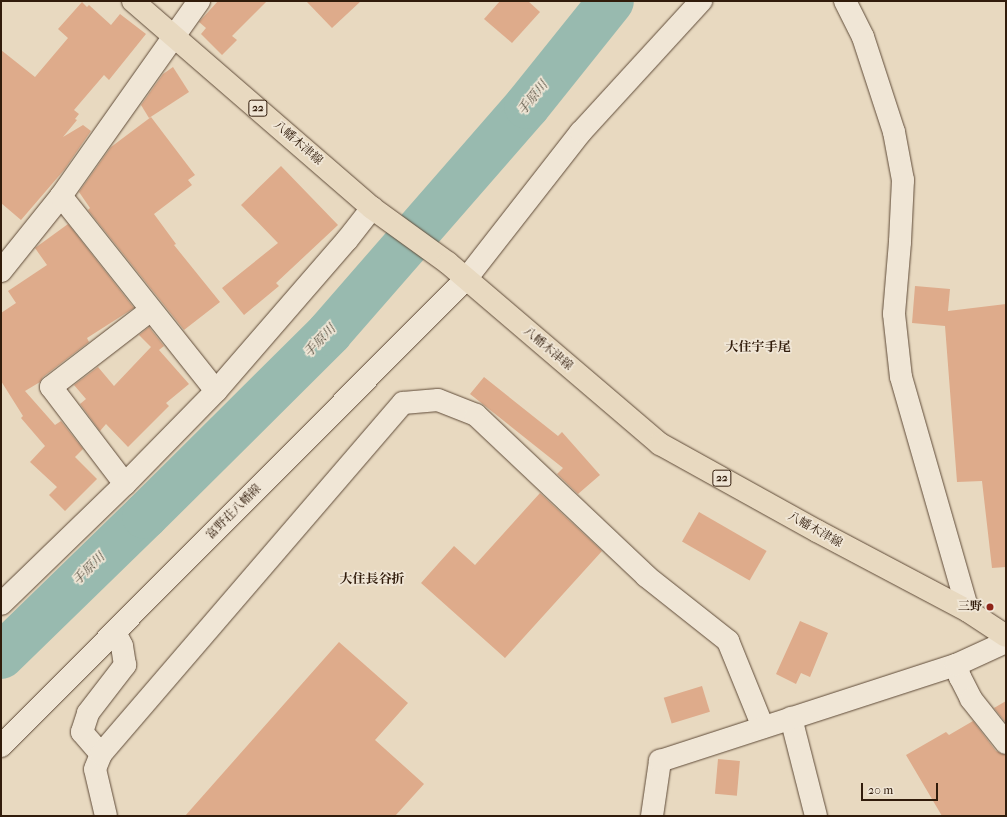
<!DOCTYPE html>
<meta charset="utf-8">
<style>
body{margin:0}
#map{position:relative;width:1007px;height:817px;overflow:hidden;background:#e8d9c0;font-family:"IM FELL French Canon","Noto Serif JP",serif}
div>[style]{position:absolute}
.river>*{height:46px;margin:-23px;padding:0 23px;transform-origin:23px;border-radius:23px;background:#98baaf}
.building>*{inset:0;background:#deab8b;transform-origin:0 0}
.roads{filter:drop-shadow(0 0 1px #5f4b38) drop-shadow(0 0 1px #5f4b38)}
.street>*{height:22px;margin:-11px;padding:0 11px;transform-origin:11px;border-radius:11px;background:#f0e6d6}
.secondary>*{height:22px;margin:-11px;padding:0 11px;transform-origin:11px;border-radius:11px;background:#f0e6d6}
.primary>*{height:22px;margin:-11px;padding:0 11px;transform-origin:11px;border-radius:11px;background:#e8d9c0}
.dots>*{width:11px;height:11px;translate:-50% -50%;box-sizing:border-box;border:2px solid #f0e6d6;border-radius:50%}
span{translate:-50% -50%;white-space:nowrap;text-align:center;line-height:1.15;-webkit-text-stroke:3.5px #f0e6d6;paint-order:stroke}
.shield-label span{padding:1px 3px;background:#f0e6d6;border:1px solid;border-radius:3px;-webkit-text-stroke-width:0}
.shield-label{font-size:11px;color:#311c0b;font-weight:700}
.street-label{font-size:12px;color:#311c0b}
.poi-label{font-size:12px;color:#311c0b;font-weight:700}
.right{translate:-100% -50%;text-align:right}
.water-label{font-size:13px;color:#504b3c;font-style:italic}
.neighbourhood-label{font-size:13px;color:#311c0b;font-weight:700}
.frame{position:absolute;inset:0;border:2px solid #311c0b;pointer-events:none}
.scale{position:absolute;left:861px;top:783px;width:77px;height:18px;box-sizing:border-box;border:2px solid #311c0b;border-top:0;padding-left:5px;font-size:12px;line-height:14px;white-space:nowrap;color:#311c0b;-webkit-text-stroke:3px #f0e6d6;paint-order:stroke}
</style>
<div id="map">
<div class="river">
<i style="left:1px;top:656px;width:201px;rotate:-44.2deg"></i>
<i style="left:145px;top:516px;width:260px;rotate:-44.8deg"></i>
<i style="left:329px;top:333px;width:301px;rotate:-48.9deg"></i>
<i style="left:527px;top:106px;width:134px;rotate:-51.3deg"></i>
</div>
<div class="building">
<i style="clip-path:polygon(218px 1px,267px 1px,232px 36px,237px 40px,222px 55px,201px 34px,206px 28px,199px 22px)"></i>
<i style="clip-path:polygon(306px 1px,361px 1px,332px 28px)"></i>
<i style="clip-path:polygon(500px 1px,528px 1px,540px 12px,512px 43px,484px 19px)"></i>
<i style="clip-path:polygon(82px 2px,87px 7px,89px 5px,111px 25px,120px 14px,146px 34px,109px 80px,104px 75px,74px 110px,79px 114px,75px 119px,77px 120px,63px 137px,83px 125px,91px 131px,64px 170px,21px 220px,1px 203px,1px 50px,35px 77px,68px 38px,58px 29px)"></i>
<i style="clip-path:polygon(173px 67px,189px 92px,149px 118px,141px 105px,163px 74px)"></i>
<i style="clip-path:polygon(151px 117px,195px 175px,188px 180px,192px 185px,154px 214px,176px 244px,174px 245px,220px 302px,184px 330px,88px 210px,90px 208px,79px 192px,111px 147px)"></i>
<i style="clip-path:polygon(281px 166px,338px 225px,276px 283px,279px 286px,244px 315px,222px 288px,278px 243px,241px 205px)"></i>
<i style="clip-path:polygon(68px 224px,134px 308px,87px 338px,89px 342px,43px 377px,40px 382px,25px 391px,55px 425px,61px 421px,83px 449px,75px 457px,97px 479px,65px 511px,49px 495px,57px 487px,30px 462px,45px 446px,21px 418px,23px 416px,1px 381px,1px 313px,16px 303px,8px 291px,47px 265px,35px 248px)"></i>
<i style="clip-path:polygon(915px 286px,950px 289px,948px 311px,1006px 304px,1006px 567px,992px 568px,982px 481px,957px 482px,945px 326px,912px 323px)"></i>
<i style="clip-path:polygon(149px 327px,164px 346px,159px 350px,189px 384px,166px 403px,169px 406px,128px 447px,106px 424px,100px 431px,80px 404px,86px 399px,74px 385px,98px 367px,114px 386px,151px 347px,139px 335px)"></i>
<i style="clip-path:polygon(484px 377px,558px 436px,562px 432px,600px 475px,578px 494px,557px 474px,563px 468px,470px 394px)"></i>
<i style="clip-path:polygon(540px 493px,602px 551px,505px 658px,421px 583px,454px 546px,475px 565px)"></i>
<i style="left:699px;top:512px;width:78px;height:34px;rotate:30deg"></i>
<i style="clip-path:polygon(800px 621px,828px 633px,810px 677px,801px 673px,796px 684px,776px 674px)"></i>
<i style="clip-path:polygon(339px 642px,408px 703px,375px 740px,424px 784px,395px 816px,185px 816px)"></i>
<i style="left:702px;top:686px;width:27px;height:40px;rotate:73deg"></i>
<i style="clip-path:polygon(1006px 701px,1006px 723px,994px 708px)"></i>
<i style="clip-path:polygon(973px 721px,996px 751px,1006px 755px,1006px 816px,942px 816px,906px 755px,946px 732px,949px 735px)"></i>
<i style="left:718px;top:759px;width:22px;height:35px;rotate:5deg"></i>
</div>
<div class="roads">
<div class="street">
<i style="left:845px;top:1px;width:40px;rotate:63.4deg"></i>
<i style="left:863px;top:37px;width:100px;rotate:71.9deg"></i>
<i style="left:894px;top:132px;width:49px;rotate:79.4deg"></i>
<i style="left:903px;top:180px;width:62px;rotate:92.8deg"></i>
<i style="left:900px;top:242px;width:72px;rotate:94.8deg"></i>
<i style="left:894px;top:314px;width:63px;rotate:83.7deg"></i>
<i style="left:901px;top:377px;width:243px;rotate:74deg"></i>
<i style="left:61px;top:196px;width:249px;rotate:51.5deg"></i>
<i style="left:1px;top:271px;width:96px;rotate:-51.3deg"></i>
<i style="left:61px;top:196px;width:239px;rotate:-54.7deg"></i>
<i style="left:125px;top:484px;width:122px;rotate:-127.3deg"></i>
<i style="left:51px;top:387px;width:126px;rotate:-37.6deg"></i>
<i style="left:1px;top:604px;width:173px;rotate:-44.1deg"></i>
<i style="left:125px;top:484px;width:130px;rotate:-45.6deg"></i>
<i style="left:216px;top:391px;width:200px;rotate:-49.1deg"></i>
<i style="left:347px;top:240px;width:41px;rotate:-52deg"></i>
<i style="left:956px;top:665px;width:13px;rotate:72deg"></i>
<i style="left:960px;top:677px;width:25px;rotate:63deg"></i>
<i style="left:971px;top:699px;width:56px;rotate:51.5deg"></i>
<i style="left:791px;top:718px;width:101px;rotate:75.7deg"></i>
<i style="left:101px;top:754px;width:29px;rotate:-131deg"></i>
<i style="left:82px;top:732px;width:20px;rotate:-72deg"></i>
<i style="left:88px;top:713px;width:61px;rotate:-52.4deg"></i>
<i style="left:125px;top:665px;width:19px;rotate:-99deg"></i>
<i style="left:122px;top:646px;width:16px;rotate:-117deg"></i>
<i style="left:106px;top:816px;width:48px;rotate:-103.2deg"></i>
<i style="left:95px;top:769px;width:16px;rotate:-68deg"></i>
<i style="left:101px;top:754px;width:463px;rotate:-49.3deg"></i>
<i style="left:403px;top:403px;width:35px;rotate:-5deg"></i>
<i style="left:438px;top:400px;width:41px;rotate:21.5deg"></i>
<i style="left:476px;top:415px;width:234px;rotate:43.4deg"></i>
<i style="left:646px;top:576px;width:105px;rotate:38.4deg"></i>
<i style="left:728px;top:641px;width:93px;rotate:67.9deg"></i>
<i style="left:652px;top:816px;width:56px;rotate:-81.7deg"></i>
<i style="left:660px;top:761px;width:311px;rotate:-18deg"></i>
<i style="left:956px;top:665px;width:55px;rotate:-24.7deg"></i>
</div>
<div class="secondary">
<i style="left:1px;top:746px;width:659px;rotate:-45.12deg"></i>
<i style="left:466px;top:279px;width:187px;rotate:-52deg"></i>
<i style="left:581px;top:132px;width:178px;rotate:-47.5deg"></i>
</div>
<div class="primary">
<i style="left:133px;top:1px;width:316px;rotate:40.9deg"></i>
<i style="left:372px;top:208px;width:94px;rotate:35.9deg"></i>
<i style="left:448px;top:263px;width:279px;rotate:40.5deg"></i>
<i style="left:660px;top:444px;width:179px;rotate:29deg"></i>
<i style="left:817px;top:531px;width:171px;rotate:27.9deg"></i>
<i style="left:968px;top:611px;width:45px;rotate:33.3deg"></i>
</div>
</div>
<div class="dots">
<i style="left:990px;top:607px;background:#8f2418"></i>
</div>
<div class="shield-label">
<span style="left:258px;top:108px">22</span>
<span style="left:722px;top:478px">22</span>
</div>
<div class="street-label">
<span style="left:298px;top:143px;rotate:41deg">八幡木津線</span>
<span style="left:548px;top:349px;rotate:40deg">八幡木津線</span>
<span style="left:234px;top:512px;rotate:-45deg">富野荘八幡線</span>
<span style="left:815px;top:530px;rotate:29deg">八幡木津線</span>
</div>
<div class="poi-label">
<span class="right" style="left:982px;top:607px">三野</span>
</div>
<div class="water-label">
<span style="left:533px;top:98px;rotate:-51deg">手原川</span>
<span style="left:320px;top:341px;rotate:-46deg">手原川</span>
<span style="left:89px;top:569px;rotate:-45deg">手原川</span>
</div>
<div class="neighbourhood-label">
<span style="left:758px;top:347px">大住宇手尾</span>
<span style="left:372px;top:579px">大住長谷折</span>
</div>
<div class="frame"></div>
<div class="scale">20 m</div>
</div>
